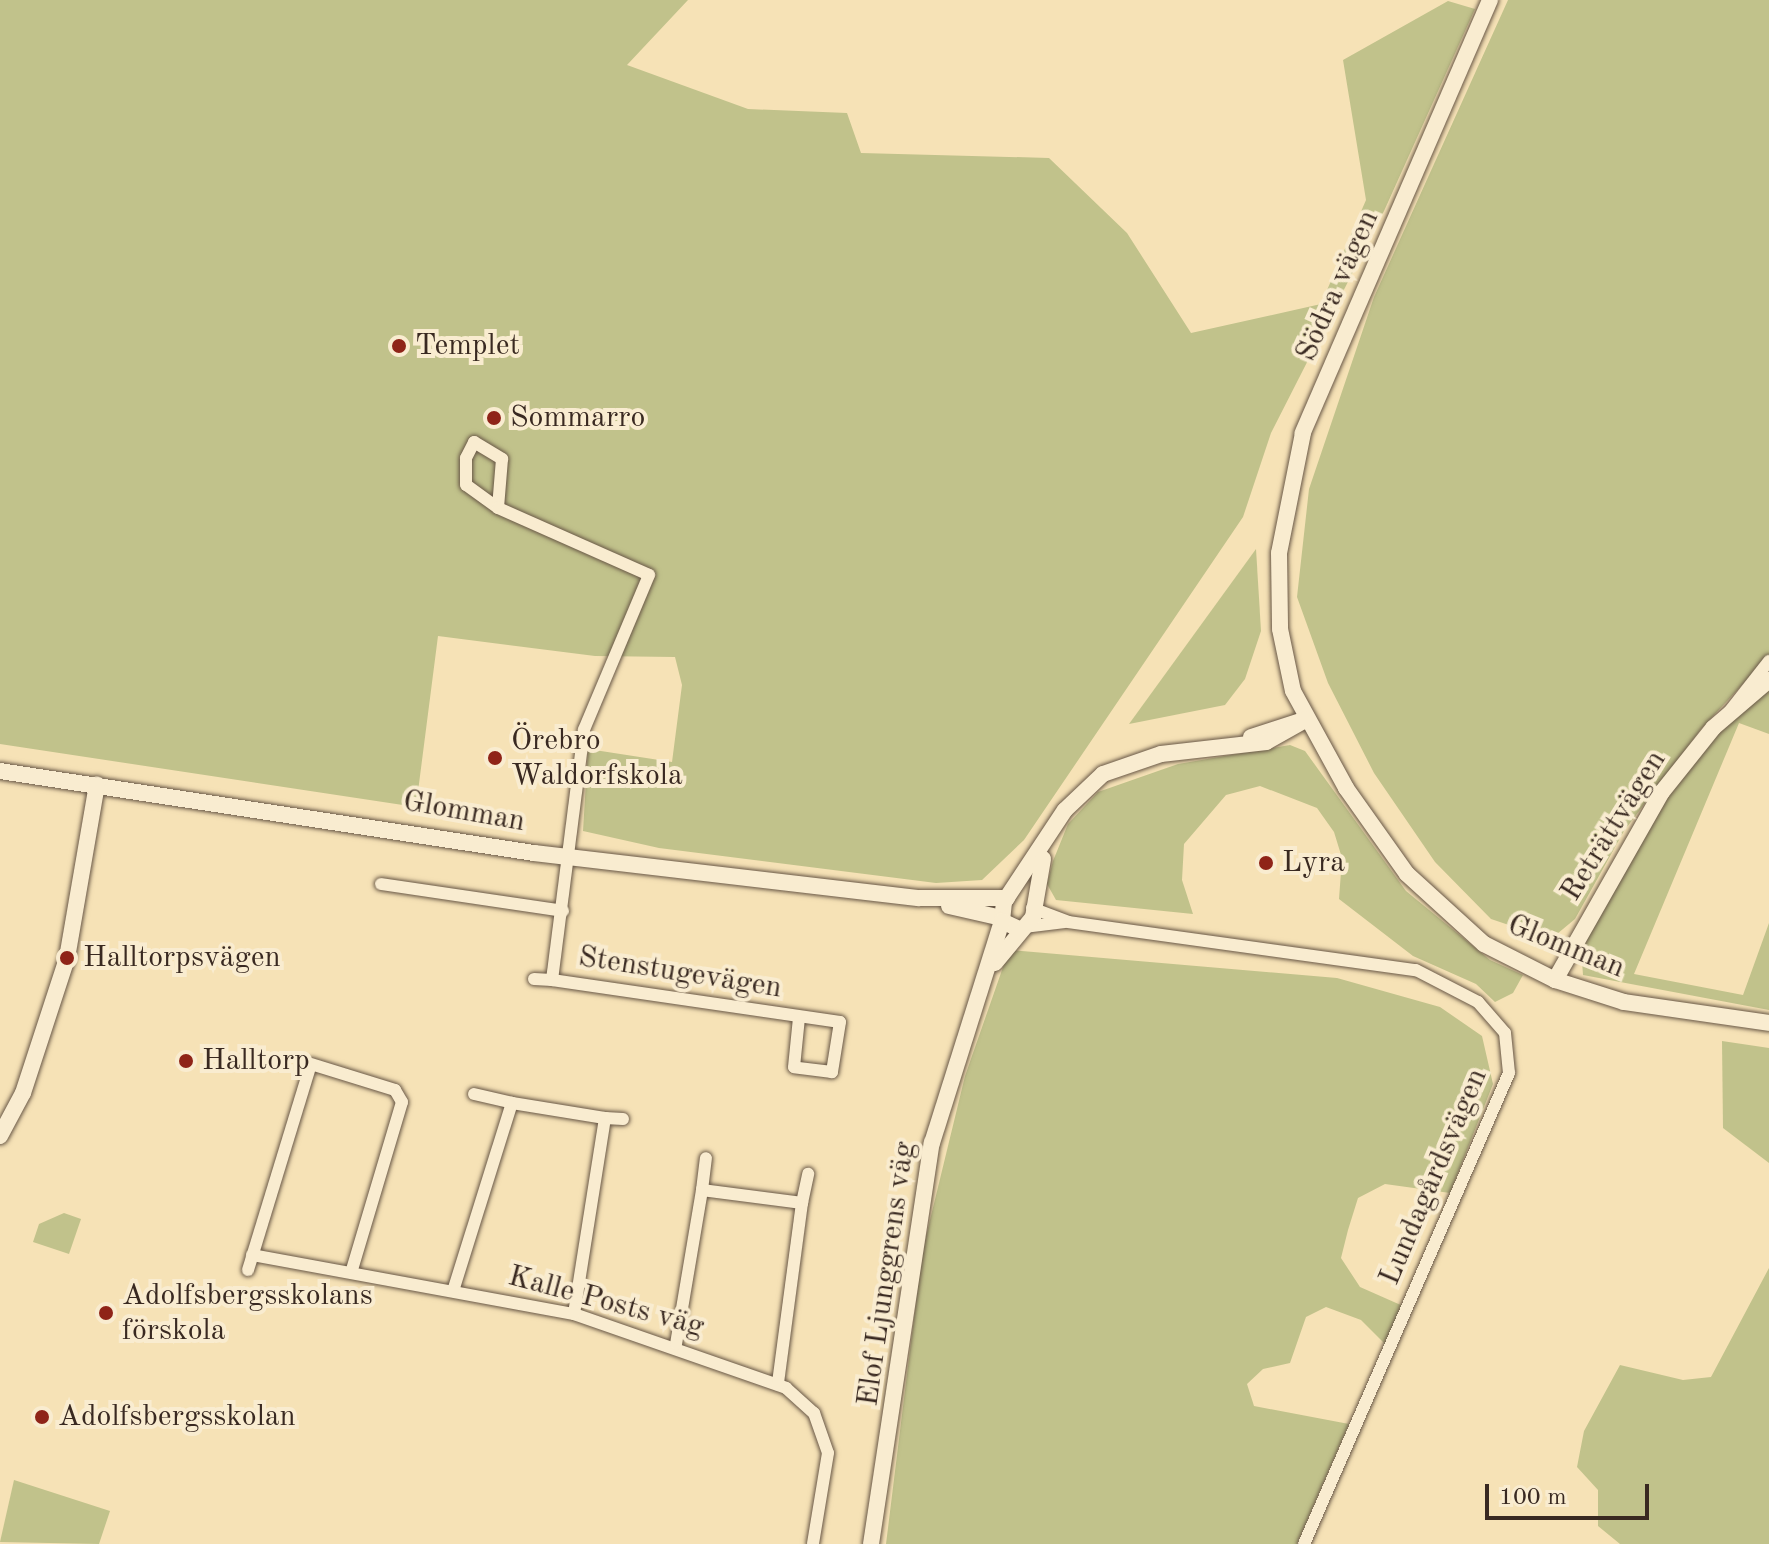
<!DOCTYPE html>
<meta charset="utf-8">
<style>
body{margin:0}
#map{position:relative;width:1769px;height:1544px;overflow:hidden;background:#f6e2b6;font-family:"Old Standard TT",serif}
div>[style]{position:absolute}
.green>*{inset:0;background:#c1c28b}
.roads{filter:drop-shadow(0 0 2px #685746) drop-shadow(0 0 2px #685746)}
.street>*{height:12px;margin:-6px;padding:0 6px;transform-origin:6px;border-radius:6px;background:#f9ecd0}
.secondary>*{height:16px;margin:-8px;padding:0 8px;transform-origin:8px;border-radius:8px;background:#f9ecd0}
.dots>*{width:22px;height:22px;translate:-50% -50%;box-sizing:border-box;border:4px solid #f9ecd0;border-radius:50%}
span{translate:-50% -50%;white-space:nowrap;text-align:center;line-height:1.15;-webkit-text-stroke:8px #f9ecd0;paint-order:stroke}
.street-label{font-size:30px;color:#392921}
.poi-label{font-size:30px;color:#392921}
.left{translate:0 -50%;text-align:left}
.scale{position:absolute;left:1485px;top:1484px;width:164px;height:36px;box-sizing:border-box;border:4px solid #392921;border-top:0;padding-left:10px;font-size:24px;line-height:28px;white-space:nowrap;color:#392921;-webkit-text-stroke:6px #f9ecd0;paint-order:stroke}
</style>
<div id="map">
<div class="green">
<i style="clip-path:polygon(0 0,688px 0,627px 65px,748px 109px,847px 113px,861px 153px,1049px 158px,1127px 233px,1191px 333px,1321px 304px,1366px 200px,1343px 60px,1448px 1px,1475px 9px,1384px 211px,1271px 433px,1243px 517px,1024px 840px,982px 880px,936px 883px,659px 848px,583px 831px,588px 749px,672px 762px,682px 685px,675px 657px,595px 656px,438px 636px,416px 807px,0 744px)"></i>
<i style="clip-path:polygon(1508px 0,1769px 0,1769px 656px,1701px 729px,1624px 831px,1575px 919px,1551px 939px,1491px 919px,1435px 862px,1374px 773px,1328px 683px,1297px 597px,1309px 489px,1374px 297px)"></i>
<i style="clip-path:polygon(1256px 549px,1261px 631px,1245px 679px,1225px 705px,1129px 724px)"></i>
<i style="clip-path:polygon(1769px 685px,1769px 734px,1739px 723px,1634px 974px,1743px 995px,1769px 923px,1769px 1010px,1583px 975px,1581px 948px,1627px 858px,1694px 756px)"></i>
<i style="clip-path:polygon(1290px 745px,1305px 751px,1406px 891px,1490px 960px,1523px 975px,1513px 993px,1495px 1002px,1476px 984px,1413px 956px,1339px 899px,1342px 858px,1334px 832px,1317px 808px,1260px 786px,1226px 795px,1184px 844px,1182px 880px,1193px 914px,1056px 900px,1047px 884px,1053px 861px,1068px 824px,1098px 792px,1178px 764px)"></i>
<i style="clip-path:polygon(1009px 950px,1337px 978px,1440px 1007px,1482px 1036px,1493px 1084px,1450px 1193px,1385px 1184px,1358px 1198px,1348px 1230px,1341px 1258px,1360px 1287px,1403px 1306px,1385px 1344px,1361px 1320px,1326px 1307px,1306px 1317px,1290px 1363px,1263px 1369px,1247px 1384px,1254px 1406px,1349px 1424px,1297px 1544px,886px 1544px,922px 1253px,965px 1076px)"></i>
<i style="clip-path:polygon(1722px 1041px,1769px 1048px,1769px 1163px,1723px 1128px)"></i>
<i style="clip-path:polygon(64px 1213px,81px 1219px,69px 1254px,33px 1242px,39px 1224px)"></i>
<i style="clip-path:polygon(1769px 1268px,1769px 1544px,1620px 1544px,1598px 1526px,1598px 1490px,1577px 1467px,1584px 1431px,1620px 1365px,1683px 1380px,1711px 1377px)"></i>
<i style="clip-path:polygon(14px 1480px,110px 1511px,99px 1544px,0 1542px)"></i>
</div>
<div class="roads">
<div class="street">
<i style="left:498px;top:508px;width:39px;rotate:-144deg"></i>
<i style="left:466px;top:485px;width:27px;rotate:-90deg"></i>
<i style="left:466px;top:458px;width:18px;rotate:-63deg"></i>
<i style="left:474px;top:442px;width:33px;rotate:31deg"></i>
<i style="left:502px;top:459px;width:49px;rotate:94.7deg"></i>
<i style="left:498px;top:508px;width:165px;rotate:23.9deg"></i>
<i style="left:649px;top:575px;width:168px;rotate:112.8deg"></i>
<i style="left:584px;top:730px;width:252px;rotate:97.3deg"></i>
<i style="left:552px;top:980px;width:291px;rotate:8.3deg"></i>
<i style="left:840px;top:1022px;width:51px;rotate:99.1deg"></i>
<i style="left:832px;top:1072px;width:38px;rotate:-173deg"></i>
<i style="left:794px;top:1067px;width:49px;rotate:-84.2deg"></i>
<i style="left:1729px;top:712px;width:65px;rotate:-51.9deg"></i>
<i style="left:381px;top:884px;width:184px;rotate:8.4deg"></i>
<i style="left:1032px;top:908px;width:39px;rotate:21deg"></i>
<i style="left:1068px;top:922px;width:351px;rotate:7.9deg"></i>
<i style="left:1416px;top:970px;width:70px;rotate:27.3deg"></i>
<i style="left:1478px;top:1002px;width:41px;rotate:48.9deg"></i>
<i style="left:1505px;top:1033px;width:40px;rotate:84.3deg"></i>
<i style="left:1509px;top:1073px;width:514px;rotate:113.52deg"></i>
<i style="left:1024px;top:927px;width:41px;rotate:-7deg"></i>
<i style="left:534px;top:979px;width:18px;rotate:3deg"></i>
<i style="left:474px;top:1094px;width:39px;rotate:13deg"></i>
<i style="left:605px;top:1118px;width:18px;rotate:3deg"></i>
<i style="left:702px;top:1190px;width:32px;rotate:-83deg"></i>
<i style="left:802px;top:1203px;width:30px;rotate:-78deg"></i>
<i style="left:252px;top:1255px;width:327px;rotate:10.4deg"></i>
<i style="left:574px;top:1314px;width:225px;rotate:19.2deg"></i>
<i style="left:786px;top:1388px;width:38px;rotate:42deg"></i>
<i style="left:814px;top:1413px;width:42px;rotate:70.7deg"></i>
<i style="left:828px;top:1453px;width:92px;rotate:99.4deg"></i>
<i style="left:248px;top:1270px;width:215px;rotate:-73deg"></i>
<i style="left:311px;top:1064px;width:88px;rotate:17.2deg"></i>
<i style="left:395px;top:1090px;width:14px;rotate:60deg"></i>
<i style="left:402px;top:1102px;width:178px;rotate:106.6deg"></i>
<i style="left:453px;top:1291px;width:197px;rotate:-72.6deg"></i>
<i style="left:512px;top:1103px;width:94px;rotate:9.2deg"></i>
<i style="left:605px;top:1118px;width:198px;rotate:99deg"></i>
<i style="left:676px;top:1344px;width:156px;rotate:-80.4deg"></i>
<i style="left:702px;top:1190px;width:101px;rotate:7.4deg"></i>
<i style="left:802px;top:1203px;width:183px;rotate:97.6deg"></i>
</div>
<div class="secondary">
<i style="left:1490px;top:0;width:472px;rotate:113.4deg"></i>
<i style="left:1303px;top:433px;width:122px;rotate:101.3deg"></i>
<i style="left:1279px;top:553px;width:76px;rotate:89.2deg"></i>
<i style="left:1280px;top:629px;width:63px;rotate:78.2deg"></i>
<i style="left:1293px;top:691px;width:111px;rotate:61.3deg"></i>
<i style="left:1346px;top:788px;width:105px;rotate:54.7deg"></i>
<i style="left:1407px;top:874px;width:104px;rotate:42.3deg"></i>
<i style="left:1484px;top:944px;width:80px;rotate:26.9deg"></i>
<i style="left:1555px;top:980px;width:72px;rotate:17.7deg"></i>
<i style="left:1624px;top:1002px;width:147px;rotate:8.2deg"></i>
<i style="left:1251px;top:737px;width:59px;rotate:-17.8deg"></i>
<i style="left:0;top:771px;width:540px;rotate:8.73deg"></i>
<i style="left:534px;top:853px;width:388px;rotate:6.7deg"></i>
<i style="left:919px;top:898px;width:88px"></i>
<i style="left:949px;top:906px;width:54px;rotate:12.8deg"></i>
<i style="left:1019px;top:929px;width:19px;rotate:-155deg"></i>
<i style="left:1002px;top:921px;width:19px;rotate:-84deg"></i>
<i style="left:1004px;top:902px;width:110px;rotate:-56.5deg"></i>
<i style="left:1065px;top:810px;width:52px;rotate:-43.5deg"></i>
<i style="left:1103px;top:774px;width:61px;rotate:-19deg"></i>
<i style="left:1161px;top:754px;width:106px;rotate:-6.5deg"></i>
<i style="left:1266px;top:742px;width:47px;rotate:-29.3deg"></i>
<i style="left:995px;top:963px;width:60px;rotate:-50.4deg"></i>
<i style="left:1033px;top:917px;width:59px;rotate:-80.2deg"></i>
<i style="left:1555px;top:980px;width:216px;rotate:-60.4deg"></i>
<i style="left:1662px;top:792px;width:82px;rotate:-51.4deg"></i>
<i style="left:1713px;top:728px;width:74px;rotate:-40.6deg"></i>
<i style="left:0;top:1136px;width:49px;rotate:-61.9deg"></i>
<i style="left:23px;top:1093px;width:142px;rotate:-71.9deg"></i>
<i style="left:67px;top:958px;width:176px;rotate:-80.2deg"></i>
<i style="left:871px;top:1544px;width:406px;rotate:-81.4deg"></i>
<i style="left:932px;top:1143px;width:233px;rotate:-72.5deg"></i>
</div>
</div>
<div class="dots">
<i style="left:399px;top:346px;background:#8f2418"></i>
<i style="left:494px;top:418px;background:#8f2418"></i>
<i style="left:495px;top:758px;background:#8f2418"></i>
<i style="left:1266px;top:863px;background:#8f2418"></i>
<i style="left:67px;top:958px;background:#8f2418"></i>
<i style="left:186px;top:1061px;background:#8f2418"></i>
<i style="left:106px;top:1313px;background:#8f2418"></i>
<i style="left:42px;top:1417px;background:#8f2418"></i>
</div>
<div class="street-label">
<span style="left:1338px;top:286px;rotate:-66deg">Södra vägen</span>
<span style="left:464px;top:812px;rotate:10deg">Glomman</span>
<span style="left:1614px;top:826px;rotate:-58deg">Reträttvägen</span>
<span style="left:1566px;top:947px;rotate:22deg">Glomman</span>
<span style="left:680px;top:973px;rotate:9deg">Stenstugevägen</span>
<span style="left:1434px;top:1177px;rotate:-67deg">Lundagårdsvägen</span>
<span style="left:887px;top:1274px;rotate:-82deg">Elof Ljunggrens väg</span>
<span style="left:606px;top:1302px;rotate:15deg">Kalle Posts väg</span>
</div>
<div class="poi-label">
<span class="left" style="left:415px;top:346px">Templet</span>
<span class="left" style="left:510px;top:418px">Sommarro</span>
<span class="left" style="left:511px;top:758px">Örebro<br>Waldorfskola</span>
<span class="left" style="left:1282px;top:863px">Lyra</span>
<span class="left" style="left:83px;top:958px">Halltorpsvägen</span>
<span class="left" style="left:202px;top:1061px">Halltorp</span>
<span class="left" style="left:122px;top:1313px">Adolfsbergsskolans<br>förskola</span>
<span class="left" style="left:58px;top:1417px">Adolfsbergsskolan</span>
</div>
<div class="scale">100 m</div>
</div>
